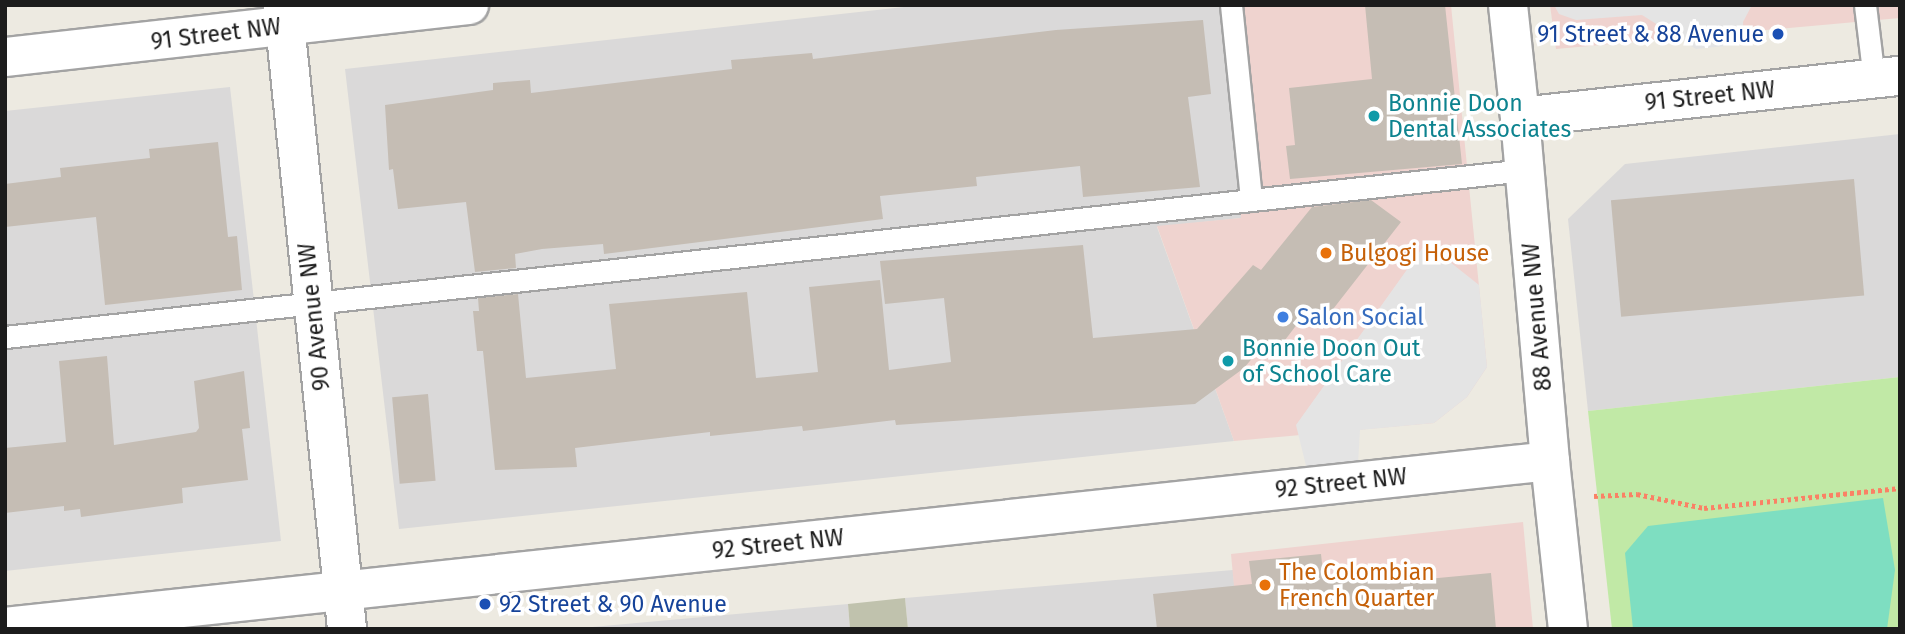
<!DOCTYPE html>
<html>
<head>
<meta charset="utf-8">
<style>
  body { margin:0 }
  #map { position:relative; width:1905px; height:634px; overflow:hidden; background:#edeae1; font-family:"Fira Sans",sans-serif }
  div>[style] { position:absolute }
  .residential>* { inset:0; background:#dad9d9 }
  .commercial>* { inset:0; background:#efd3cf }
  .construction>* { inset:0; background:#c0c2ad }
  .grass>* { inset:0; background:#c1e9a6 }
  .pitch>* { inset:0; background:#7edec1 }
  .parking>* { inset:0; background:#e4e4e4 }
  .building>* { inset:0; background:#c5bdb4; transform-origin:0 0 }
  .path>* { height:4.5px; margin-top:-2.25px; transform-origin:0; background:repeating-linear-gradient(90deg,#fa8165 0 3.5px,transparent 0 7px) }
  .roads { filter:drop-shadow(2px 0 #a3a3a3) drop-shadow(-2px 0 #a3a3a3) drop-shadow(0 2px #a3a3a3) drop-shadow(0 -2px #a3a3a3) }
  .service>* { height:21px; margin:-10.5px; padding:0 10.5px; transform-origin:10.5px; border-radius:10.5px; background:#fff }
  .minor>* { height:38px; margin:-19px; padding:0 19px; transform-origin:19px; border-radius:19px; background:#fff }
  .tertiary>* { height:38px; margin:-19px; padding:0 19px; transform-origin:19px; border-radius:19px; background:#fff }
  .dots>* { width:19px; height:19px; translate:-50% -50%; box-sizing:border-box; border:4px solid #fff; border-radius:50% }
  span { translate:-50% -50%; white-space:nowrap; text-align:center; line-height:1.15; -webkit-text-stroke:7px #fff; paint-order:stroke }
  .street-label { font-size:23px; color:#1c1c1c }
  .transit-label { font-size:23px; color:#164399 }
  .right { translate:-100% -50%; text-align:right }
  .left { translate:0 -50%; text-align:left }
  .culture-label { font-size:23px; color:#0d838f }
  .food-label { font-size:23px; color:#c56008 }
  .shop-label { font-size:23px; color:#366cbe }
  .frame { position:absolute; inset:0; border:7px solid #1c1c1c; pointer-events:none }
</style>
</head>
<body>
<div id="map">
  <div class="residential">
    <div style="clip-path:polygon(922px 5px,1222px 5px,1241px 218px,1157px 227px,1234px 441px,399px 529px,345px 69px)"></div>
    <div style="clip-path:polygon(230px 87px,281px 541px,5px 571px,5px 111px)"></div>
    <div style="clip-path:polygon(1900px 134px,1900px 377px,1588px 411px,1568px 219px,1625px 164px)"></div>
    <div style="clip-path:polygon(1233px 570px,1238px 629px,908px 629px,905px 598px)"></div>
    <div style="clip-path:polygon(848px 604px,850px 629px,570px 629px)"></div>
  </div>
  <div class="commercial">
    <div style="clip-path:polygon(1222px 5px,1451px 5px,1487px 367px,1467px 397px,1434px 423px,1234px 441px,1157px 226px,1241px 218px)"></div>
    <div style="clip-path:polygon(1550px 5px,1900px 5px,1900px 18px,1556px 49px)"></div>
    <div style="clip-path:polygon(1523px 522px,1533px 629px,1238px 629px,1231px 554px)"></div>
  </div>
  <div class="construction">
    <div style="clip-path:polygon(905px 598px,908px 629px,850px 629px,848px 604px)"></div>
  </div>
  <div class="grass">
    <div style="clip-path:polygon(1900px 377px,1900px 629px,1612px 629px,1588px 411px)"></div>
  </div>
  <div class="pitch">
    <div style="clip-path:polygon(1883px 498px,1895px 570px,1887px 629px,1633px 629px,1625px 553px,1648px 526px)"></div>
  </div>
  <div class="parking">
    <div style="clip-path:polygon(1554px 5px,1752px 5px,1743px 22px,1744px 44px,1696px 49px,1642px 15px,1576px 20px,1559px 14px)"></div>
    <div style="clip-path:polygon(1426px 243px,1479px 285px,1487px 367px,1467px 397px,1434px 423px,1360px 430px,1358px 464px,1308px 474px,1296px 425px)"></div>
  </div>
  <div class="building">
    <div style="clip-path:polygon(1365px 5px,1445px 5px,1462px 164px,1290px 179px,1286px 146px,1295px 145px,1289px 88px,1372px 79px)"></div>
    <div style="clip-path:polygon(1203px 20px,1211px 94px,1188px 97px,1200px 187px,1083px 197px,1080px 166px,976px 177px,977px 186px,880px 196px,883px 219px,604px 254px,603px 244px,542px 249px,515px 254px,516px 268px,475px 272px,466px 202px,398px 209px,393px 169px,389px 170px,385px 105px,493px 90px,493px 83px,530px 80px,531px 93px,732px 69px,731px 60px,812px 53px,813px 59px,1056px 30px)"></div>
    <div style="clip-path:polygon(218px 142px,228px 237px,237px 236px,242px 290px,105px 305px,96px 217px,5px 227px,5px 184px,61px 177px,60px 168px,150px 158px,149px 149px)"></div>
    <div style="left:1854px;top:179px;width:117px;height:244px;rotate:85deg"></div>
    <div style="clip-path:polygon(1371px 200px,1401px 222px,1323px 322px,1308px 310px,1285px 340px,1265px 343px,1244px 368px,1195px 404px,896px 425px,895px 420px,803px 431px,802px 426px,710px 436px,710px 432px,575px 448px,577px 467px,495px 470px,483px 351px,477px 351px,473px 311px,479px 311px,478px 298px,518px 294px,526px 378px,616px 369px,609px 304px,747px 292px,756px 378px,818px 372px,809px 287px,880px 280px,889px 370px,951px 362px,944px 298px,885px 304px,880px 261px,1083px 245px,1093px 338px,1197px 329px,1253px 265px,1261px 270px,1312px 207px)"></div>
    <div style="clip-path:polygon(107px 356px,114px 445px,196px 432px,199px 428px,194px 381px,244px 371px,250px 428px,242px 429px,248px 480px,182px 488px,183px 503px,81px 517px,80px 509px,64px 511px,64px 506px,5px 513px,5px 448px,66px 442px,59px 361px)"></div>
    <div style="left:428px;top:394px;width:87px;height:36px;rotate:85deg"></div>
    <div style="clip-path:polygon(1321px 554px,1324px 581px,1416px 572px,1417px 580px,1491px 573px,1496px 629px,1157px 629px,1153px 594px,1252px 584px,1249px 561px)"></div>
  </div>
  <div class="path">
    <div style="left:1594px;top:496px;width:43px;rotate:-2.7deg"></div>
    <div style="left:1637px;top:494px;width:68px;rotate:11.8deg"></div>
    <div style="left:1704px;top:508px;width:197px;rotate:-5.8deg"></div>
  </div>
  <div class="roads">
    <div class="service">
      <div style="left:1231px;top:5px;width:196px;rotate:84.1deg"></div>
      <div style="left:1865px;top:5px;width:75px;rotate:83.1deg"></div>
      <div style="left:5px;top:337px;width:1529px;rotate:-6.27deg"></div>
    </div>
    <div class="minor">
      <div style="left:283px;top:5px;width:627px;rotate:84.14deg"></div>
      <div style="left:1508px;top:5px;width:113px;rotate:83.9deg"></div>
      <div style="left:5px;top:57px;width:467px;rotate:-6.4deg"></div>
      <div style="left:1550px;top:461px;width:169px;rotate:83.9deg"></div>
    </div>
    <div class="tertiary">
      <div style="left:5px;top:627px;width:1554px;rotate:-6.13deg"></div>
      <div style="left:1550px;top:461px;width:345px;rotate:-95deg"></div>
      <div style="left:1520px;top:117px;width:382px;rotate:-6.2deg"></div>
    </div>
  </div>
  <div class="dots">
    <div style="left:1778px;top:34px;background:#1a4fb4"></div>
    <div style="left:1374px;top:116px;background:#0f9aa8"></div>
    <div style="left:1326px;top:253px;background:#e8710a"></div>
    <div style="left:1283px;top:317px;background:#3f7fe0"></div>
    <div style="left:1228px;top:361px;background:#0f9aa8"></div>
    <div style="left:1265px;top:585px;background:#e8710a"></div>
    <div style="left:485px;top:604px;background:#1a4fb4"></div>
  </div>
  <div class="street-label">
    <span style="left:216px;top:34px;rotate:-7deg">91 Street NW</span>
    <span style="left:1710px;top:96px;rotate:-6deg">91 Street NW</span>
    <span style="left:314px;top:317px;rotate:-96deg">90 Avenue NW</span>
    <span style="left:1537px;top:317px;rotate:-95deg">88 Avenue NW</span>
    <span style="left:1341px;top:483px;rotate:-6deg">92 Street NW</span>
    <span style="left:778px;top:544px;rotate:-6deg">92 Street NW</span>
  </div>
  <div class="transit-label">
    <span class="right" style="left:1764px;top:34px">91 Street &amp; 88 Avenue</span>
    <span class="left" style="left:499px;top:604px">92 Street &amp; 90 Avenue</span>
  </div>
  <div class="culture-label">
    <span class="left" style="left:1388px;top:116px">Bonnie Doon<br>Dental Associates</span>
    <span class="left" style="left:1242px;top:361px">Bonnie Doon Out<br>of School Care</span>
  </div>
  <div class="food-label">
    <span class="left" style="left:1340px;top:253px">Bulgogi House</span>
    <span class="left" style="left:1279px;top:585px">The Colombian<br>French Quarter</span>
  </div>
  <div class="shop-label">
    <span class="left" style="left:1297px;top:317px">Salon Social</span>
  </div>
  <div class="frame"></div>
</div>
</body>
</html>
